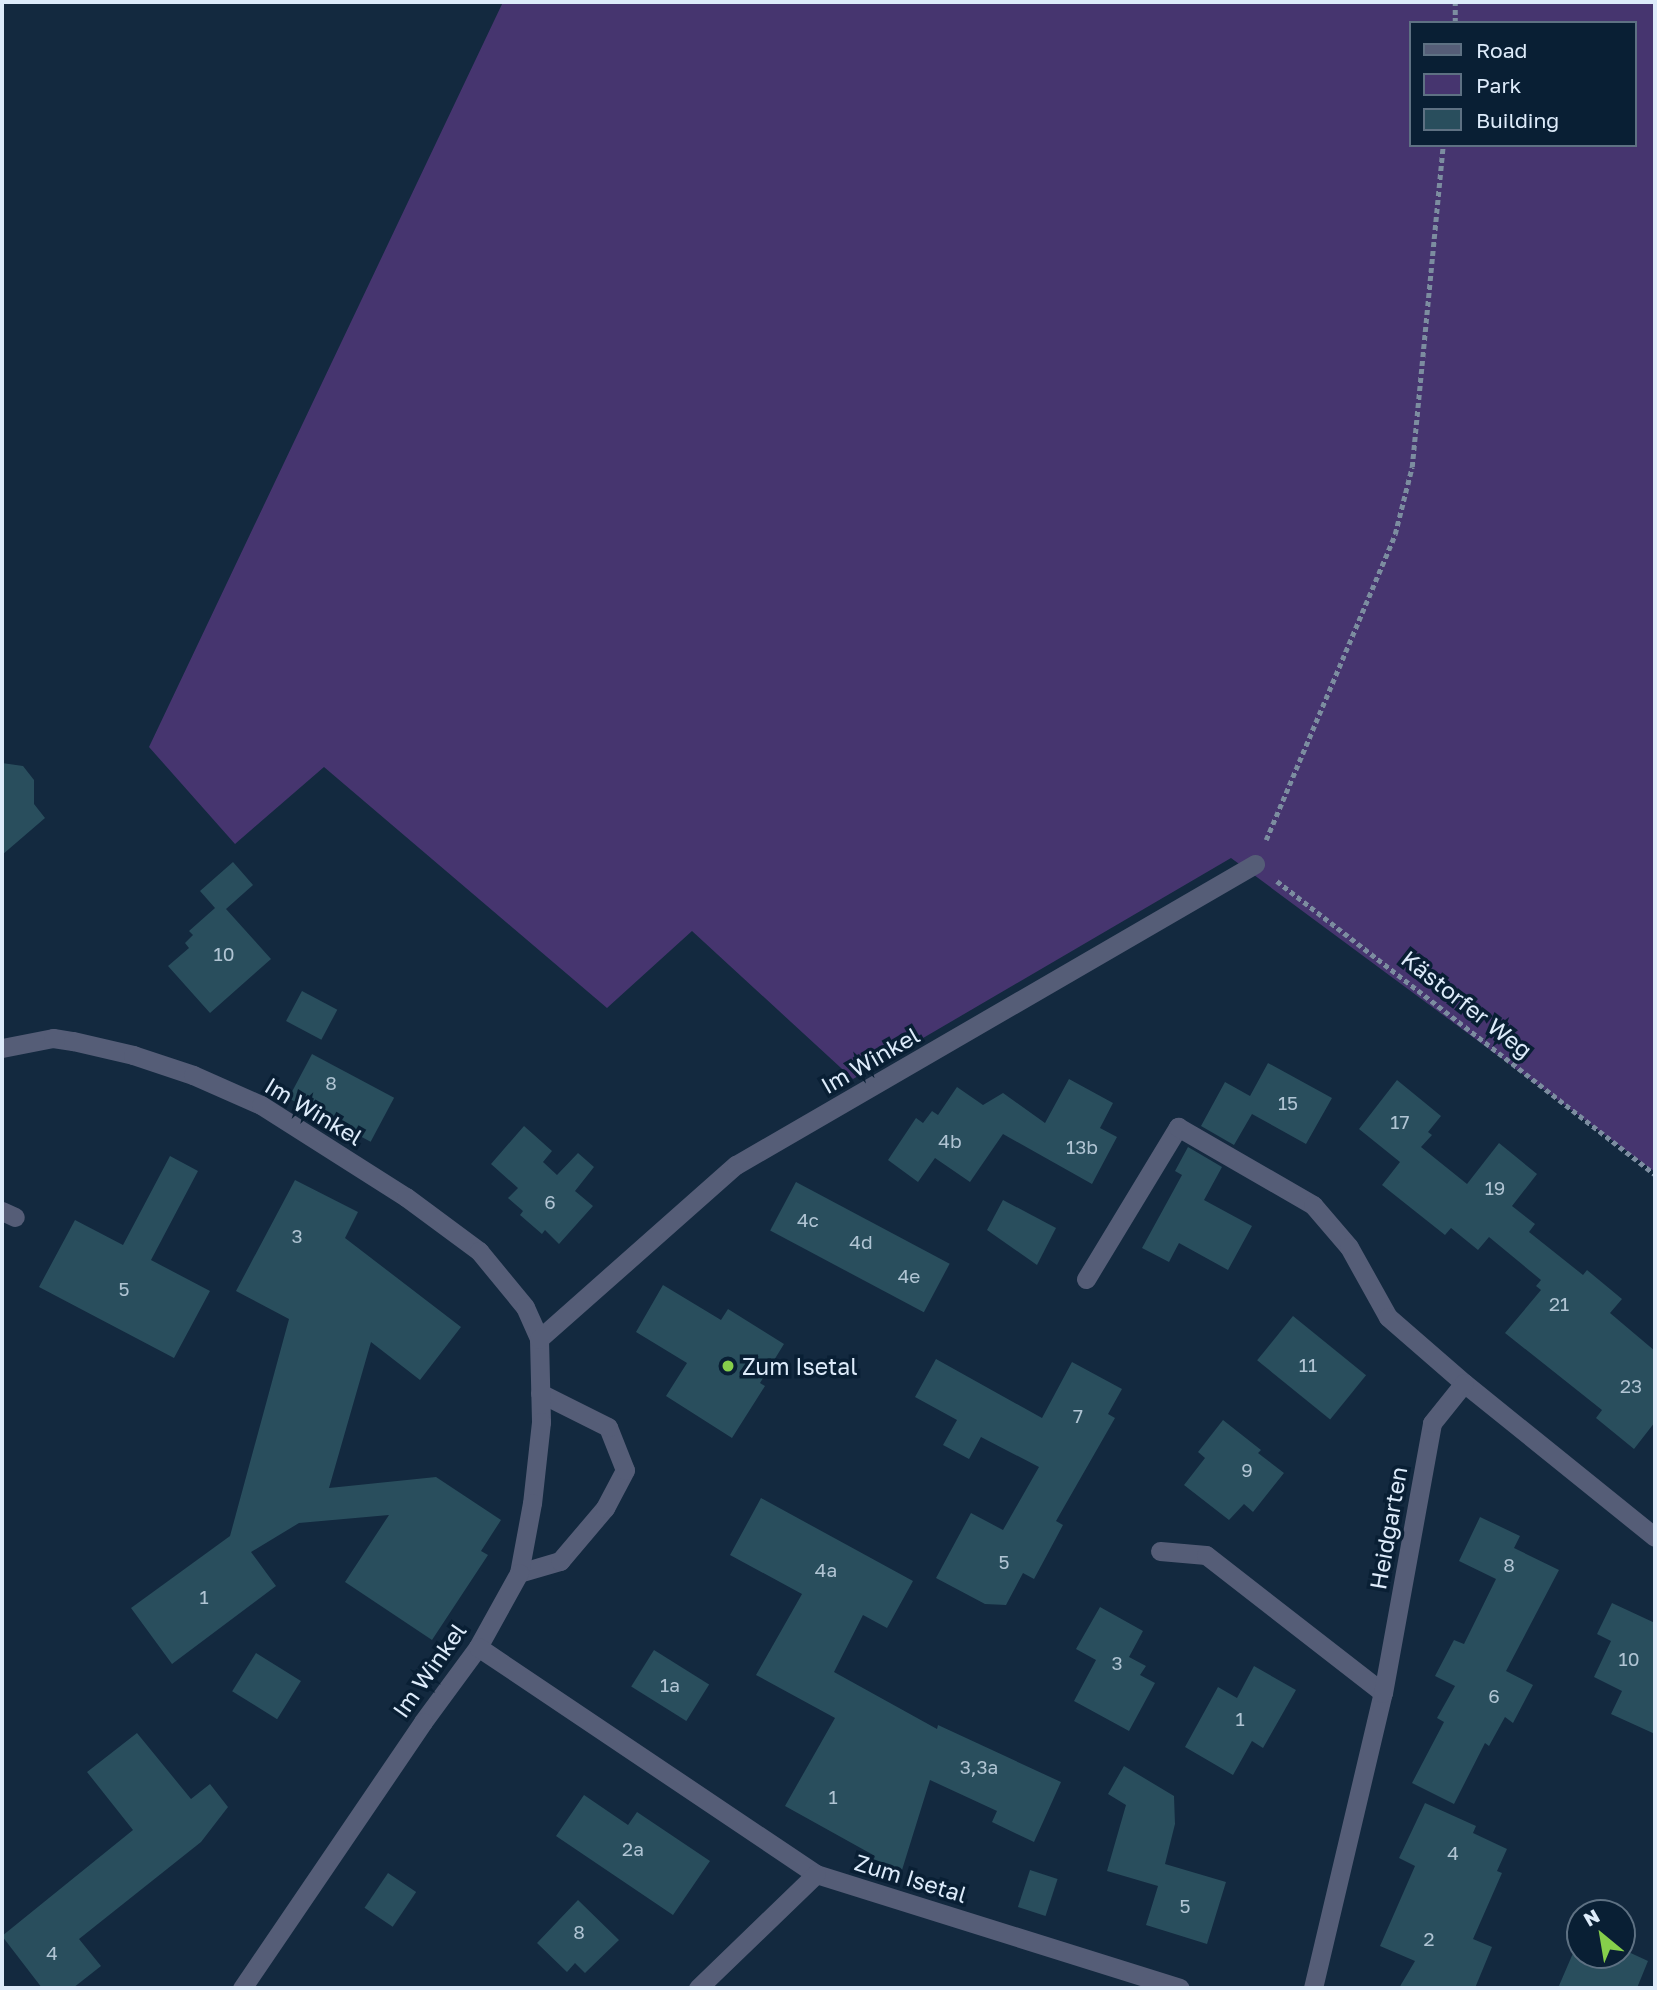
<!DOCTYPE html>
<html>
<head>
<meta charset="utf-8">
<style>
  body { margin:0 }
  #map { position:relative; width:1657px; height:1990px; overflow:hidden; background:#13293f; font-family:"Golos Text",sans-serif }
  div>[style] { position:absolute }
  .green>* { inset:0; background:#46356f }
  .building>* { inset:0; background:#294e5d; transform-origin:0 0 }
  .path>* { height:4.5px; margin-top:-2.25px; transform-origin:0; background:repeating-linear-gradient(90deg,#7c8da0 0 5px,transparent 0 8.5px) }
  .service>* { height:19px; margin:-9.5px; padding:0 9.5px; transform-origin:9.5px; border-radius:9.5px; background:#555d77 }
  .minor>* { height:19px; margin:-9.5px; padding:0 9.5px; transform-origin:9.5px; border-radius:9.5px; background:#555d77 }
  .dots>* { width:19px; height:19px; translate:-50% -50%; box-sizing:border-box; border:4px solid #091f34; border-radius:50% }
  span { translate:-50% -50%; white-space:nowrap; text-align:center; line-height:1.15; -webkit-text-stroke:7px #091f34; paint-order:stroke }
  .number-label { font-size:19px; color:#b0c4d3 }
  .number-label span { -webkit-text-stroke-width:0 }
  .street-label { font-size:23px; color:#ddebfa }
  .poi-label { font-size:23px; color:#ddebfa }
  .left { translate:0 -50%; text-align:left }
  .frame { position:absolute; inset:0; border:4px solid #ddebfa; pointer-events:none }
  .legend { position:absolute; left:1409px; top:21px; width:228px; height:126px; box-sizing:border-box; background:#091f34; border:2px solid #5e7183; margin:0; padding:9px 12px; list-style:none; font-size:21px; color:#ddebfa }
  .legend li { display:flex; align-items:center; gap:14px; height:35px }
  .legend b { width:35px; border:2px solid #5e7183 }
  .north { position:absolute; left:1566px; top:1899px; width:70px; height:70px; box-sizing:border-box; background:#091f34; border:2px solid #5e7183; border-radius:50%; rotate:330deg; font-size:19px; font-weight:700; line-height:28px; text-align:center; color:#ddebfa }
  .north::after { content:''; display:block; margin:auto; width:24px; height:32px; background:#86cf4b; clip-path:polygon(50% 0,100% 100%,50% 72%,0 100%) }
</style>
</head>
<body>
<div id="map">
  <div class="green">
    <div style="clip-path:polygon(evenodd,503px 2px,1655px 2px,1655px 1172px,1231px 858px,853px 1079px,692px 931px,607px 1008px,324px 767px,235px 844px,149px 747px,503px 2px,1410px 23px,1634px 23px,1634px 145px,1410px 145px,1410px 23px)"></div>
  </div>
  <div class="building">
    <div style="clip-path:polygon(2px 763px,23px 766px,34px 780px,34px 804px,45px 818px,2px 855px)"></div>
    <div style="clip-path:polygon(233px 862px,253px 885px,226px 909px,271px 959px,210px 1013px,168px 966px,189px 948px,185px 943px,193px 935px,189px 931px,215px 908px,200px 891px)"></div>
    <div style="left:302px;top:991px;width:40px;height:34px;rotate:28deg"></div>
    <div style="left:312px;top:1054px;width:93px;height:50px;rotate:28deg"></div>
    <div style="clip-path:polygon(1268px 1063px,1332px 1098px,1306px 1144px,1252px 1114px,1234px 1145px,1201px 1126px,1225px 1082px,1250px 1096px)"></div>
    <div style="clip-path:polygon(1069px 1079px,1113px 1103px,1100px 1128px,1117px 1137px,1092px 1184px,1003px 1134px,970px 1182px,935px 1158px,918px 1182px,888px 1160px,916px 1118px,923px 1123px,932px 1111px,938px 1115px,957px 1087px,983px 1105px,1003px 1093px,1045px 1123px)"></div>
    <div style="clip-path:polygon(1397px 1080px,1441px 1116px,1428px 1132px,1432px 1135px,1421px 1147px,1467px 1184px,1499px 1143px,1537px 1174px,1512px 1206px,1535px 1224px,1529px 1232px,1583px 1275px,1587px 1270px,1622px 1299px,1610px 1313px,1655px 1351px,1655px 1422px,1634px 1449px,1596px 1418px,1602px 1410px,1505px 1333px,1541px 1290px,1536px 1286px,1541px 1280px,1489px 1237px,1478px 1250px,1451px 1228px,1445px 1235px,1382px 1185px,1400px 1162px,1359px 1129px)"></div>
    <div style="clip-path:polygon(524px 1126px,552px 1151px,543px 1162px,557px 1175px,578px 1153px,594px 1167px,575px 1191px,593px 1206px,559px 1244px,545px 1230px,542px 1234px,520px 1215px,523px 1211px,508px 1198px,518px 1188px,491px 1164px)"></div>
    <div style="clip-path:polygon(1188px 1147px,1222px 1167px,1204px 1200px,1252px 1226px,1228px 1270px,1179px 1243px,1169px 1262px,1142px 1248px,1182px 1175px,1175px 1171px)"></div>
    <div style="clip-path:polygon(170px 1156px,198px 1171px,151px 1260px,210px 1291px,174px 1358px,39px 1287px,75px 1220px,123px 1245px)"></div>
    <div style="clip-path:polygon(295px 1180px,358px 1212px,345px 1238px,461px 1327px,420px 1380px,371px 1342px,329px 1488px,436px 1477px,501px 1520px,481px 1551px,488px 1555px,432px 1640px,345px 1582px,389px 1515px,299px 1523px,251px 1552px,276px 1586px,172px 1664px,131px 1608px,230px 1536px,289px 1319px,236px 1291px)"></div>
    <div style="left:796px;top:1182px;width:174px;height:55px;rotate:28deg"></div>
    <div style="clip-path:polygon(1003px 1200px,1056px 1228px,1037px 1265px,987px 1230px)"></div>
    <div style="clip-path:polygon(663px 1285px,721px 1320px,728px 1309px,784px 1344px,760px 1383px,765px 1386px,732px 1438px,666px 1396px,687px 1363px,636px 1332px)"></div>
    <div style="left:1293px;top:1316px;width:94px;height:57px;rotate:39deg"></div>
    <div style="clip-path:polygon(936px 1359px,1042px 1418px,1072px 1362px,1122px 1389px,1108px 1414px,1115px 1418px,1056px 1521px,1063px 1525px,1055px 1540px,1034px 1579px,1023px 1573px,1006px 1605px,985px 1604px,936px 1578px,971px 1513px,1003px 1530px,1039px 1467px,981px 1437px,969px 1459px,943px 1445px,957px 1420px,915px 1397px)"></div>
    <div style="clip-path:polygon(1223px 1420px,1261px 1450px,1258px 1453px,1284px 1473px,1253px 1512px,1244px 1504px,1229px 1520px,1184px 1485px,1205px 1458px,1198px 1452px)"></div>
    <div style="clip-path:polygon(761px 1498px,913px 1581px,887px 1628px,863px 1615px,834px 1672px,937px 1729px,938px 1725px,1061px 1782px,1034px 1842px,992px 1822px,997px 1811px,930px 1780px,902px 1870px,873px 1861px,875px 1856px,785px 1806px,835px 1718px,756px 1675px,802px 1594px,730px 1555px)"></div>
    <div style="clip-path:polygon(1480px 1517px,1520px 1536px,1514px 1548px,1559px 1570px,1506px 1671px,1533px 1685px,1513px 1723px,1505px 1717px,1489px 1746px,1485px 1743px,1454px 1804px,1412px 1783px,1444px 1722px,1437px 1718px,1455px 1686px,1435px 1676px,1454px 1640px,1464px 1644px,1496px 1579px,1459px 1561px)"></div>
    <div style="clip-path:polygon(1612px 1603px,1655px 1623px,1655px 1734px,1611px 1714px,1622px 1691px,1594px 1677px,1611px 1641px,1597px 1634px)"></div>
    <div style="clip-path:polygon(1100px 1607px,1143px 1631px,1129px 1657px,1146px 1666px,1140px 1675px,1155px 1683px,1129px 1731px,1074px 1701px,1096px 1660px,1076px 1649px)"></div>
    <div style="left:654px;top:1650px;width:65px;height:43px;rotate:32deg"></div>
    <div style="left:256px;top:1653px;width:53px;height:45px;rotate:32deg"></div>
    <div style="clip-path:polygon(1254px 1666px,1296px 1690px,1263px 1748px,1252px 1741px,1233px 1775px,1185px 1747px,1218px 1687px,1237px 1698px)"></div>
    <div style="clip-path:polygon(137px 1733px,191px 1799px,210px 1784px,228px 1807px,201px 1842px,79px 1939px,101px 1966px,73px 1988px,42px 1988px,2px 1936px,133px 1830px,87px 1772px)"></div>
    <div style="clip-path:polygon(1124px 1766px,1174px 1796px,1175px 1824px,1165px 1864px,1226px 1882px,1207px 1944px,1146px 1925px,1158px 1886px,1107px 1871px,1126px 1805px,1108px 1794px)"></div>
    <div style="clip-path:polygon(584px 1795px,628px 1825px,637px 1812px,710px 1861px,673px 1915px,556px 1836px)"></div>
    <div style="clip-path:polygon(1425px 1803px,1476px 1826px,1473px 1833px,1507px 1849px,1497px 1871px,1502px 1873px,1473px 1939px,1492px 1947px,1475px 1988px,1399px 1988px,1415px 1961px,1380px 1946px,1415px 1866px,1399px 1858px)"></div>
    <div style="left:1030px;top:1870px;width:29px;height:39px;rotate:18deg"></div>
    <div style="left:388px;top:1873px;width:34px;height:42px;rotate:34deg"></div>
    <div style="clip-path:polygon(578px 1900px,619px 1940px,585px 1973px,575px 1963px,567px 1972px,537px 1943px)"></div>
    <div style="clip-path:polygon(1580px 1937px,1580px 1955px,1622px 1955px,1622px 1949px,1648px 1961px,1637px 1988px,1558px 1988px)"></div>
  </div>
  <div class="path">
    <div style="left:1455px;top:23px;width:21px;rotate:-90deg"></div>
    <div style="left:1266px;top:840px;width:332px;rotate:-67.1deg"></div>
    <div style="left:1395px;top:534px;width:69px;rotate:-75.8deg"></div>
    <div style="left:1412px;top:467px;width:323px;rotate:-84.5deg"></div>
    <div style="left:1277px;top:881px;width:478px;rotate:37.8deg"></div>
  </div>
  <div class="service">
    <div style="left:2px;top:1211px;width:14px;rotate:25deg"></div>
    <div style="left:1086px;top:1279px;width:178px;rotate:-58.8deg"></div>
    <div style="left:1178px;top:1127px;width:156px;rotate:30deg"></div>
    <div style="left:1313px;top:1205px;width:55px;rotate:49.4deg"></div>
    <div style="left:519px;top:1573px;width:43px;rotate:-16.3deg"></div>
    <div style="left:560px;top:1561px;width:70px;rotate:-49.7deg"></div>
    <div style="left:605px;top:1508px;width:43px;rotate:-62.2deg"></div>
    <div style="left:625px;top:1470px;width:46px;rotate:-111.6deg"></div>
    <div style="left:608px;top:1427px;width:76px;rotate:-153.4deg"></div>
  </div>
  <div class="minor">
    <div style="left:2px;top:1048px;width:52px;rotate:-11.1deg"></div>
    <div style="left:53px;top:1038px;width:20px;rotate:9deg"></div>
    <div style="left:73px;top:1041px;width:62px;rotate:13.1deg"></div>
    <div style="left:133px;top:1055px;width:63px;rotate:18.4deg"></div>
    <div style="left:193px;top:1075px;width:74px;rotate:23.8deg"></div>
    <div style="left:261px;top:1105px;width:172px;rotate:32.4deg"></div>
    <div style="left:406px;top:1197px;width:91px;rotate:36.5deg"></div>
    <div style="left:479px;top:1251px;width:72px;rotate:50.6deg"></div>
    <div style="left:525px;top:1307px;width:35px;rotate:66deg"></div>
    <div style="left:539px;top:1339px;width:83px;rotate:88.6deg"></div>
    <div style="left:541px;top:1422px;width:81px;rotate:96.3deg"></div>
    <div style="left:532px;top:1503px;width:71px;rotate:100.5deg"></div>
    <div style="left:519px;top:1573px;width:85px;rotate:119deg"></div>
    <div style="left:478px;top:1647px;width:93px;rotate:126.3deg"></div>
    <div style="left:423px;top:1722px;width:322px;rotate:124.2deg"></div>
    <div style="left:1349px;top:1247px;width:80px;rotate:60.9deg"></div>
    <div style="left:1388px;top:1317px;width:101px;rotate:41deg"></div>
    <div style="left:1464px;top:1383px;width:245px;rotate:38.9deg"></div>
    <div style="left:539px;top:1339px;width:263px;rotate:-41.5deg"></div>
    <div style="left:736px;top:1165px;width:600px;rotate:-30.11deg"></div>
    <div style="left:1160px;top:1551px;width:46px;rotate:5deg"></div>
    <div style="left:1206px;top:1555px;width:224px;rotate:37.9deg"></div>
    <div style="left:478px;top:1647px;width:407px;rotate:33.9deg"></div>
    <div style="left:816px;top:1874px;width:381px;rotate:17.4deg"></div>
    <div style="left:698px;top:1988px;width:164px;rotate:-44deg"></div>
    <div style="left:1313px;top:1988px;width:303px;rotate:-76.7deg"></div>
    <div style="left:1383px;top:1693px;width:274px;rotate:-79.7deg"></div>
    <div style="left:1432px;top:1423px;width:51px;rotate:-51.3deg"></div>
  </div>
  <div class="dots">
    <div style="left:728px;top:1366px;background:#86cf4b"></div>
  </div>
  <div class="number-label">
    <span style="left:224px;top:954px">10</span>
    <span style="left:331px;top:1083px">8</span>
    <span style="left:1288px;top:1103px">15</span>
    <span style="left:1400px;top:1122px">17</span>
    <span style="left:950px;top:1141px">4b</span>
    <span style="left:1082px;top:1147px">13b</span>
    <span style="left:1495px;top:1188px">19</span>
    <span style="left:550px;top:1202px">6</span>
    <span style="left:808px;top:1220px">4c</span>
    <span style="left:297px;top:1236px">3</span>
    <span style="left:861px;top:1242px">4d</span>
    <span style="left:909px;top:1276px">4e</span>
    <span style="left:124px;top:1289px">5</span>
    <span style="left:1559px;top:1304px">21</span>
    <span style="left:1308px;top:1365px">11</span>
    <span style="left:1631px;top:1386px">23</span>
    <span style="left:1078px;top:1416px">7</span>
    <span style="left:1247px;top:1470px">9</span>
    <span style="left:1004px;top:1562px">5</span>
    <span style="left:1509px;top:1565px">8</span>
    <span style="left:826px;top:1570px">4a</span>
    <span style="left:204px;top:1597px">1</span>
    <span style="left:1629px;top:1659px">10</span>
    <span style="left:1117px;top:1663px">3</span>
    <span style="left:670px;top:1685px">1a</span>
    <span style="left:1494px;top:1696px">6</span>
    <span style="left:1240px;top:1719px">1</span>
    <span style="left:979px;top:1767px">3,3a</span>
    <span style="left:833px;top:1797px">1</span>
    <span style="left:633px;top:1849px">2a</span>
    <span style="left:1453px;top:1853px">4</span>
    <span style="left:1185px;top:1906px">5</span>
    <span style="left:579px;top:1932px">8</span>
    <span style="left:1429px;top:1939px">2</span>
    <span style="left:52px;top:1953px">4</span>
  </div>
  <div class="street-label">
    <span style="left:1467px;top:1004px;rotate:38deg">Kästorfer Weg</span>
    <span style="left:870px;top:1060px;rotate:-30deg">Im Winkel</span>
    <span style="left:314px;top:1111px;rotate:31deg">Im Winkel</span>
    <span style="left:1388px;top:1528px;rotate:-80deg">Heidgarten</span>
    <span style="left:429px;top:1670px;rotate:-55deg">Im Winkel</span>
    <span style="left:911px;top:1878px;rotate:17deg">Zum Isetal</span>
  </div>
  <div class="poi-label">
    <span class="left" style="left:742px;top:1366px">Zum Isetal</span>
  </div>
  <div class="frame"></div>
  <ul class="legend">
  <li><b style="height:9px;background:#555d77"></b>Road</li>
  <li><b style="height:19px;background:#46356f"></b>Park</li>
  <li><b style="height:19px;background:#294e5d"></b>Building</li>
  </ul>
  <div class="north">N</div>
</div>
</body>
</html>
